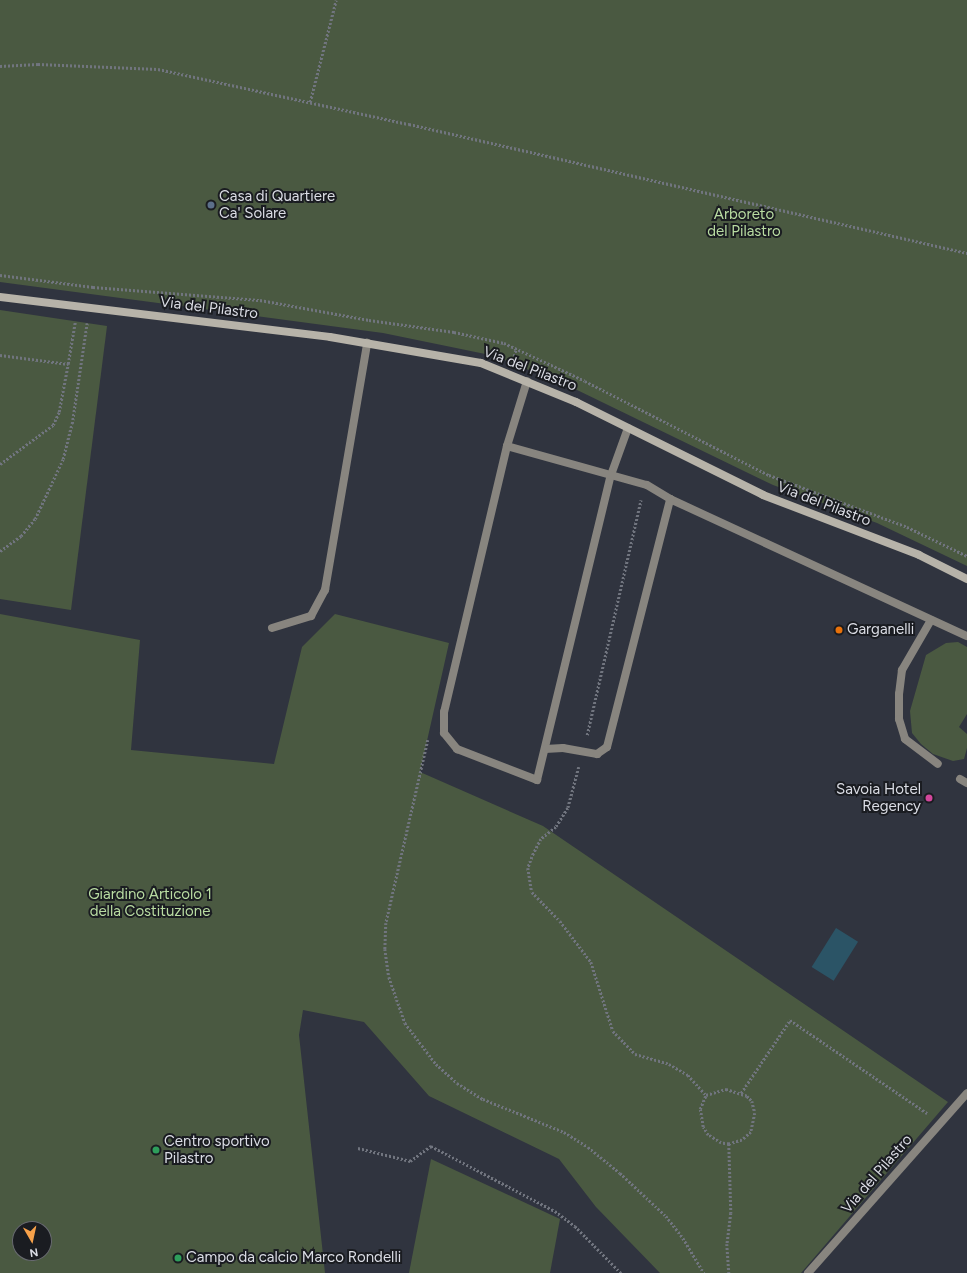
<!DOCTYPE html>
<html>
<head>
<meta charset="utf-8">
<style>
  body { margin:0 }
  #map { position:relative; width:967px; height:1273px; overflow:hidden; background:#30343f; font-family:Figtree,sans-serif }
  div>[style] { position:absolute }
  .green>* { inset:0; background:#4a5941 }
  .water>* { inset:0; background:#2b5466; transform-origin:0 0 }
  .path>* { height:2.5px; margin-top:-1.25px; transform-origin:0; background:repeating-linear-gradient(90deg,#71757f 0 2px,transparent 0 4px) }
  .lane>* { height:8px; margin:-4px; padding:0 4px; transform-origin:4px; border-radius:4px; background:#88857f }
  .street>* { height:8px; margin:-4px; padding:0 4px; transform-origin:4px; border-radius:4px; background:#88857f }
  .secondary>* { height:8px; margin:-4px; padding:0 4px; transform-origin:4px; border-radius:4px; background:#b7b3a9 }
  .dots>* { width:11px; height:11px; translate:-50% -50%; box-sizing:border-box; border:2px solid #1a1c21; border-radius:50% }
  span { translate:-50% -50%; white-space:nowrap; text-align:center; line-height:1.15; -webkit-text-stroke:4px #1a1c21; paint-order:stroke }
  .poi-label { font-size:15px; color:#dbdde5 }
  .left { translate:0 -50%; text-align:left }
  .right { translate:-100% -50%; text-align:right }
  .park-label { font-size:15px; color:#b9dca2 }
  .street-label { font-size:15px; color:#dbdde5 }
  .north { position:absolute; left:12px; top:1221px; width:40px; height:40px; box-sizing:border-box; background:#1a1c21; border:1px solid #67696f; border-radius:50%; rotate:171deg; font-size:11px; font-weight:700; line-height:16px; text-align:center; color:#dbdde5 }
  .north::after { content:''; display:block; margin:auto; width:14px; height:18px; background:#f7a14a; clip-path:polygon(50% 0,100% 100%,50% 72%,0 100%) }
</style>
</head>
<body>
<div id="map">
  <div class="green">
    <div style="clip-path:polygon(0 0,967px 0,967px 566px,877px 523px,773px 485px,575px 389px,495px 356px,383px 333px,0 282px)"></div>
    <div style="clip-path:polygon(0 310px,107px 326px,71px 610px,0 599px)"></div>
    <div style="clip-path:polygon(evenodd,0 614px,140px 640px,131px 750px,274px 764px,302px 647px,335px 614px,449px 643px,420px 772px,543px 826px,948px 1102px,801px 1273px,660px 1273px,596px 1207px,559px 1159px,429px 1096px,364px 1022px,303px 1010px,299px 1035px,325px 1273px,0 1273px,0 614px,20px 1229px,44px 1229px,44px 1253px,20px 1253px,20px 1229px)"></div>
    <div style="clip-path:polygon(958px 642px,967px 647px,967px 714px,959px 727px,967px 734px,967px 748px,964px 759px,953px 761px,933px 754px,921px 744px,912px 733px,910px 711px,926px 655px,946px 643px)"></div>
    <div style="clip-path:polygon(431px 1159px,560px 1219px,550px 1273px,409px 1273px)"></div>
  </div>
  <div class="water">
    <div style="left:836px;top:928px;width:26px;height:46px;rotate:32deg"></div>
  </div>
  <div class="path">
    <div style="left:0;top:66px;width:38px;rotate:-3deg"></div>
    <div style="left:38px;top:64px;width:120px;rotate:2.4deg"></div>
    <div style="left:158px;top:69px;width:257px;rotate:12.4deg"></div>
    <div style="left:409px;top:124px;width:573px;rotate:13.02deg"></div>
    <div style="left:310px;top:102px;width:105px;rotate:-75.7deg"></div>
    <div style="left:0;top:275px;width:94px;rotate:7.4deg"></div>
    <div style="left:93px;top:287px;width:168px;rotate:4.5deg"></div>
    <div style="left:260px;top:300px;width:111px;rotate:10.4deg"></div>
    <div style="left:369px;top:320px;width:86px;rotate:8deg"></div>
    <div style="left:454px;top:332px;width:51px;rotate:12.4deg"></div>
    <div style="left:504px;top:343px;width:89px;rotate:25.1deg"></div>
    <div style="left:585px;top:381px;width:207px;rotate:27.1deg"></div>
    <div style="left:769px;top:475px;width:147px;rotate:20.6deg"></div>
    <div style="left:907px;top:527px;width:67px;rotate:25.8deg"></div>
    <div style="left:0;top:355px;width:69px;rotate:7.5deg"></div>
    <div style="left:68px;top:364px;width:43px;rotate:-80.5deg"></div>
    <div style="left:513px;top:360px;width:11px;rotate:-75deg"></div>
    <div style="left:0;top:464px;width:66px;rotate:-36.3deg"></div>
    <div style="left:53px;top:425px;width:14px;rotate:-65deg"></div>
    <div style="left:59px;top:412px;width:49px;rotate:-79.4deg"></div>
    <div style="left:0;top:551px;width:26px;rotate:-36deg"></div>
    <div style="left:21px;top:536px;width:22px;rotate:-51deg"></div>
    <div style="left:35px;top:519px;width:66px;rotate:-65deg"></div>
    <div style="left:63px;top:459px;width:36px;rotate:-76deg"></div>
    <div style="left:72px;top:424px;width:102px;rotate:-81.6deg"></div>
    <div style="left:587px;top:735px;width:241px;rotate:-77.1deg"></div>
    <div style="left:428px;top:740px;width:188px;rotate:102.9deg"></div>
    <div style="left:386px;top:923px;width:26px;rotate:92deg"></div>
    <div style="left:385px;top:949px;width:28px;rotate:82deg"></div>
    <div style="left:389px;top:977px;width:49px;rotate:70.8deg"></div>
    <div style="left:405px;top:1023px;width:51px;rotate:52.9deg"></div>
    <div style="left:436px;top:1064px;width:28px;rotate:42deg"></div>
    <div style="left:457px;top:1083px;width:31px;rotate:32deg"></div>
    <div style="left:483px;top:1099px;width:87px;rotate:22.2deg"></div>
    <div style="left:564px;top:1132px;width:28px;rotate:32deg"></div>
    <div style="left:588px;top:1147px;width:41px;rotate:39.1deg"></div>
    <div style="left:620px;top:1173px;width:63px;rotate:43.1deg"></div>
    <div style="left:666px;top:1216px;width:28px;rotate:52deg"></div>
    <div style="left:683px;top:1238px;width:41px;rotate:59deg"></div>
    <div style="left:579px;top:767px;width:42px;rotate:105deg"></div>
    <div style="left:568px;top:808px;width:22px;rotate:122deg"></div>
    <div style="left:556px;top:827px;width:19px;rotate:141deg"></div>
    <div style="left:541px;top:839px;width:20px;rotate:117deg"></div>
    <div style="left:532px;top:857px;width:12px;rotate:110deg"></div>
    <div style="left:528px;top:868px;width:24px;rotate:81deg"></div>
    <div style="left:532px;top:892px;width:40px;rotate:46deg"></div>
    <div style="left:560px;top:921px;width:51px;rotate:52.9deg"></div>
    <div style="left:591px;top:962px;width:72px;rotate:72.3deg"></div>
    <div style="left:613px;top:1031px;width:32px;rotate:46deg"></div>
    <div style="left:635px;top:1054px;width:35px;rotate:16deg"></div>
    <div style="left:669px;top:1064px;width:22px;rotate:30deg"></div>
    <div style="left:688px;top:1075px;width:27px;rotate:48deg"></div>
    <div style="left:726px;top:1089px;width:22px;rotate:18deg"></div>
    <div style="left:747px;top:1096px;width:7px;rotate:45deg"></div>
    <div style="left:752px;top:1101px;width:12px;rotate:76deg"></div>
    <div style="left:755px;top:1113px;width:19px;rotate:102deg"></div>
    <div style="left:751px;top:1132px;width:12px;rotate:138deg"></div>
    <div style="left:742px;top:1140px;width:14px;rotate:163deg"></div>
    <div style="left:729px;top:1144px;width:8px;rotate:-173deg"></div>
    <div style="left:721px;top:1143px;width:15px;rotate:-148deg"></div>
    <div style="left:708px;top:1135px;width:9px;rotate:-122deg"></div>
    <div style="left:703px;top:1127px;width:18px;rotate:-99deg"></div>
    <div style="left:700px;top:1109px;width:15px;rotate:-67deg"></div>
    <div style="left:706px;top:1095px;width:21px;rotate:-17deg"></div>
    <div style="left:741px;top:1093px;width:88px;rotate:-56.1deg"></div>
    <div style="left:790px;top:1020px;width:166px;rotate:34.2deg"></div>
    <div style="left:729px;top:1144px;width:69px;rotate:88.3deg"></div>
    <div style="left:731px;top:1213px;width:31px;rotate:97deg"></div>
    <div style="left:727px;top:1244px;width:29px;rotate:86deg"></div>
    <div style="left:358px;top:1148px;width:54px;rotate:14deg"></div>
    <div style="left:410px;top:1161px;width:26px;rotate:-36deg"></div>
    <div style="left:431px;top:1146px;width:140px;rotate:27.7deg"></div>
    <div style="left:555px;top:1211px;width:25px;rotate:37deg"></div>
    <div style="left:575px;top:1226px;width:66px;rotate:45.6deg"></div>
  </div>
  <div class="lane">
    <div style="left:527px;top:381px;width:68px;rotate:107.1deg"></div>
    <div style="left:507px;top:446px;width:273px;rotate:103.3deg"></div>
    <div style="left:444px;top:712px;width:21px;rotate:90deg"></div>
    <div style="left:444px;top:733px;width:21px;rotate:51deg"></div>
    <div style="left:457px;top:749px;width:86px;rotate:21.2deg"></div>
    <div style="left:537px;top:780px;width:314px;rotate:-76.4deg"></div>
    <div style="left:611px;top:475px;width:50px;rotate:-70.1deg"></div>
    <div style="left:507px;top:446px;width:145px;rotate:15.6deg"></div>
    <div style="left:647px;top:485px;width:27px;rotate:31deg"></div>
    <div style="left:670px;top:499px;width:327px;rotate:24.8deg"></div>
    <div style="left:931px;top:620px;width:58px;rotate:120.1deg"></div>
    <div style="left:902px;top:670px;width:24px;rotate:97deg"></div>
    <div style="left:899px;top:694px;width:25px;rotate:90deg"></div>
    <div style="left:899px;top:719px;width:21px;rotate:73deg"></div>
    <div style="left:905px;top:739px;width:41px;rotate:37.1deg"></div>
    <div style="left:272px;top:628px;width:41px;rotate:-17.1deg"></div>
    <div style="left:311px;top:616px;width:30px;rotate:-62deg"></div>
    <div style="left:325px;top:590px;width:251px;rotate:-80.3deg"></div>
    <div style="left:545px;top:749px;width:18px;rotate:-3deg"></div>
    <div style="left:563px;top:748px;width:35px;rotate:10deg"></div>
    <div style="left:597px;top:754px;width:12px;rotate:-35deg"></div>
    <div style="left:607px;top:747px;width:256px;rotate:-75.7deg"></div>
    <div style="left:960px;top:779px;width:8px;rotate:30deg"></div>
  </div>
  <div class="street">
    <div style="left:808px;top:1273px;width:240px;rotate:-48.5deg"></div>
  </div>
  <div class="secondary">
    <div style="left:0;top:297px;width:332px;rotate:6.9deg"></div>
    <div style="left:330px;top:337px;width:153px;rotate:9.8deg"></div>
    <div style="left:481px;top:363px;width:103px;rotate:22.3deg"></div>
    <div style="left:576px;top:402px;width:209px;rotate:26.4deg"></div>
    <div style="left:763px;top:495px;width:167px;rotate:21deg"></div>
    <div style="left:919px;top:555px;width:54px;rotate:26.6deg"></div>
  </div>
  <div class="dots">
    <div style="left:211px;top:205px;background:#5c6f8a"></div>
    <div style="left:839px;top:630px;background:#e8710a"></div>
    <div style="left:929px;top:798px;background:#d1479c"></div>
    <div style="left:156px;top:1150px;background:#2e9e5b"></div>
    <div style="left:178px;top:1258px;background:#2e9e5b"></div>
  </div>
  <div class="poi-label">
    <span class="left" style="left:219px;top:205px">Casa di Quartiere<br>Ca' Solare</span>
    <span class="left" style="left:847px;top:630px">Garganelli</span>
    <span class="right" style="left:921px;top:798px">Savoia Hotel<br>Regency</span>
    <span class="left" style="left:164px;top:1150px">Centro sportivo<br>Pilastro</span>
    <span class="left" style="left:186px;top:1258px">Campo da calcio Marco Rondelli</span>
  </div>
  <div class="park-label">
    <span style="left:744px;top:223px">Arboreto<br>del Pilastro</span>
    <span style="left:150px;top:903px">Giardino Articolo 1<br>della Costituzione</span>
  </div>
  <div class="street-label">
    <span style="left:209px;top:308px;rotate:7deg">Via del Pilastro</span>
    <span style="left:530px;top:369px;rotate:21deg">Via del Pilastro</span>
    <span style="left:824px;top:504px;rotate:21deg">Via del Pilastro</span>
    <span style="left:877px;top:1174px;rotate:-49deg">Via del Pilastro</span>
  </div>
  <div class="north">N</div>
</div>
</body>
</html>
